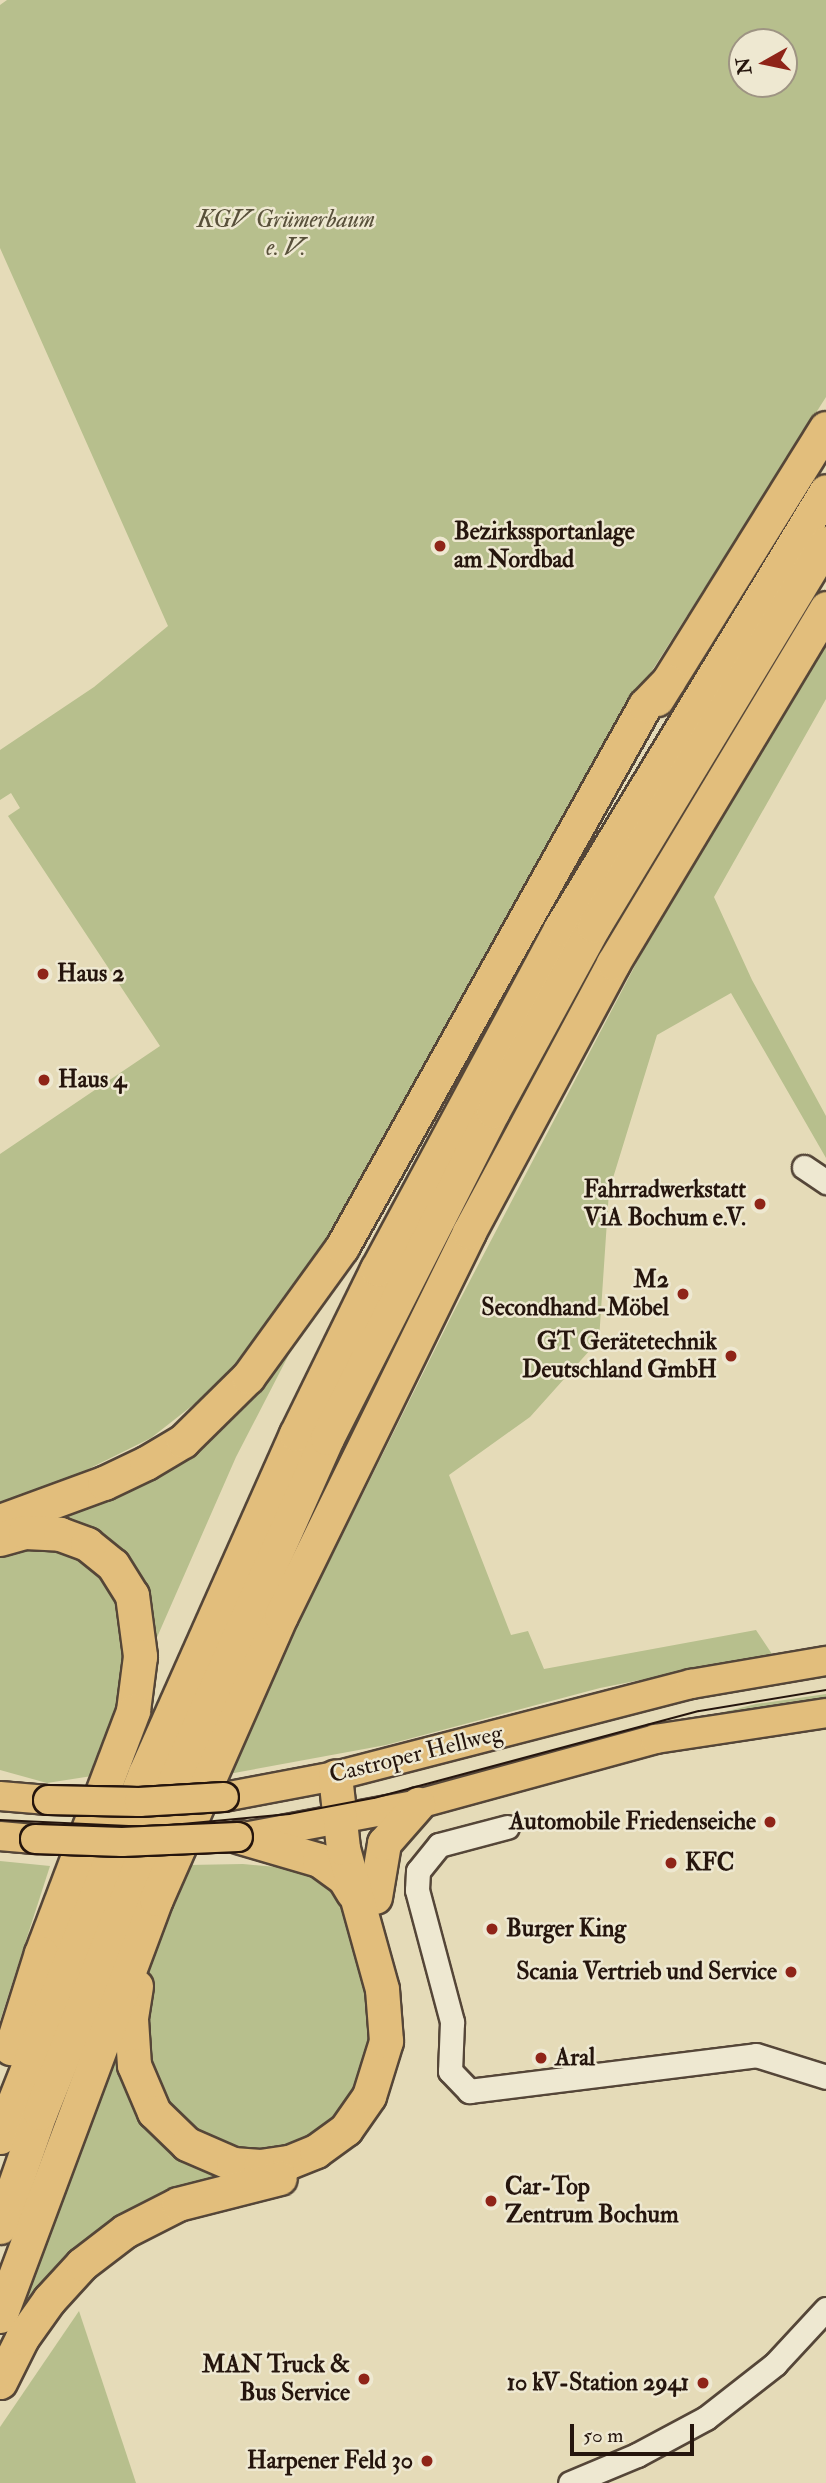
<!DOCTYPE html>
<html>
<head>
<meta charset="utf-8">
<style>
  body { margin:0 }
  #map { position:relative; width:826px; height:2483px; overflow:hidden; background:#e5dbb8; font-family:"IM FELL Double Pica",serif }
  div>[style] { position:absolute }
  .green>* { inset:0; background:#b7bf8d }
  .roads { filter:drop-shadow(2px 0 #554638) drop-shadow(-2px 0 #554638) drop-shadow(0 2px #554638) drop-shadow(0 -2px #554638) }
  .minor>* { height:23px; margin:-11.5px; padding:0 11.5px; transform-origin:11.5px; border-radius:11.5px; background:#eee8d1 }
  .major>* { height:28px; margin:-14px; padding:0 14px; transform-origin:14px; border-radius:14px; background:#e2be7c }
  .highway>* { height:33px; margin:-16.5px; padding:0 16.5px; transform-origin:16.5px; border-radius:16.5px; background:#e2be7c }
  .tram>* { height:2px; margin:-1px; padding:0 1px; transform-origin:1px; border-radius:1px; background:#25150d }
  .bridges { filter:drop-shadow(2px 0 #25150d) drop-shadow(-2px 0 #25150d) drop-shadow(0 2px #25150d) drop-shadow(0 -2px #25150d) }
  .major-bridge>* { height:28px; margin:-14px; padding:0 14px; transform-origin:14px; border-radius:14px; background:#e2be7c }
  .dots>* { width:19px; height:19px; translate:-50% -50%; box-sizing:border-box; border:4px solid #eee8d1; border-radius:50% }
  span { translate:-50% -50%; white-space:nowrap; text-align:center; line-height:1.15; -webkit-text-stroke:5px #eee8d1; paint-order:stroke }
  .park-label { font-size:24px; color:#58503a; font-style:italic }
  .poi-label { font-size:24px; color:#25150d; font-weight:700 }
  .left { translate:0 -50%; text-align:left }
  .right { translate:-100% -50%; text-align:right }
  .street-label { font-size:24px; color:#25150d }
  .north { position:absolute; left:728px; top:28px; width:70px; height:70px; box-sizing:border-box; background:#eee8d1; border:2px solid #9e9483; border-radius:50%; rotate:261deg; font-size:19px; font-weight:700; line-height:28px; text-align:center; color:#25150d }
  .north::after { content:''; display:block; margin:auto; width:24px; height:32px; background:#8f2418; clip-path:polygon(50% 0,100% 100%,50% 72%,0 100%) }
  .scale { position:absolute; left:570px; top:2424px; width:124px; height:32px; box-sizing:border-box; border:4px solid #25150d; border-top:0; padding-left:9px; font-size:21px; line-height:24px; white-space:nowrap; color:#25150d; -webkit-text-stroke:5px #eee8d1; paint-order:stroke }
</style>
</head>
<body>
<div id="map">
  <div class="green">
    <div style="clip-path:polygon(evenodd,7px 0,826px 0,826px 397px,627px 710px,373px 1169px,288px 1297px,216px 1387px,151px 1438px,40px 1493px,0 1507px,0 1154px,160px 1046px,8px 816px,20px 808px,11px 793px,0 800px,0 750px,94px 687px,168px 626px,0 248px,0 5px,7px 0,742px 42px,784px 42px,784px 84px,742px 84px,742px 42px)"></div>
    <div style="clip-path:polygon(826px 629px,826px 699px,714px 897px,752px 980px,826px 1116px,826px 1158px,731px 993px,657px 1035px,609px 1191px,599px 1340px,530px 1417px,449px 1475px,511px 1635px,528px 1631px,544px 1669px,756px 1630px,772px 1654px,600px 1688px,386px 1745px,223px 1775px,453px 1313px,704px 834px)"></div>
    <div style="clip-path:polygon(295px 1333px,299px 1335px,236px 1457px,151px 1651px,134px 1581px,17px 1523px,131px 1485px)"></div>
    <div style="clip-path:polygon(61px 1546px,106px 1574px,128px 1628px,122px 1697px,92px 1776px,47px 1783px,0 1770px,0 1554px,9px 1549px)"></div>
    <div style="clip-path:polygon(826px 1694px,826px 1703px,671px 1725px,756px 1704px)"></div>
    <div style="clip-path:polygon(0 1861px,50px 1866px,0 2021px)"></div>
    <div style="clip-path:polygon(243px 1864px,299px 1869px,347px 1896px,372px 2023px,370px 2061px,355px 2098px,328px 2128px,302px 2143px,265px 2151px,231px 2148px,203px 2138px,161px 2098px,143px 2039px,142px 2007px,148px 1968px,188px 1865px)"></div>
    <div style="clip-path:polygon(122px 2022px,138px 2100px,254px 2171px,171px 2193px,0 2360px)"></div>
    <div style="clip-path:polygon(79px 2311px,136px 2483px,0 2483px,0 2427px)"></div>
  </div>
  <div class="roads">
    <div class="minor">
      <div style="left:804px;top:1167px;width:27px;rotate:34deg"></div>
      <div style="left:507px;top:1827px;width:70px;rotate:165.2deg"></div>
      <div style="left:439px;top:1845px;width:33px;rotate:129deg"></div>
      <div style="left:418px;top:1871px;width:19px;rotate:93deg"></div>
      <div style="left:417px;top:1890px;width:137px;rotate:75.1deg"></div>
      <div style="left:452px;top:2022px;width:49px;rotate:92.3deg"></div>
      <div style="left:450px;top:2071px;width:28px;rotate:46deg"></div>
      <div style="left:469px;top:2091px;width:289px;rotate:-7.1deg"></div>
      <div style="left:756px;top:2055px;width:73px;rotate:17.4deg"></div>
      <div style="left:570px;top:2483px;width:73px;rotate:-22.7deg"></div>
      <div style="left:637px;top:2455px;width:78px;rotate:-28.2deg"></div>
      <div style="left:706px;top:2418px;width:88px;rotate:-38deg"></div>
      <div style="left:775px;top:2364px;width:75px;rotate:-47.2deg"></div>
    </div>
    <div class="major">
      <div style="left:0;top:1796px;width:48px;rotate:4.8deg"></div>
      <div style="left:224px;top:1797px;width:113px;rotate:-10.7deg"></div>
      <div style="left:335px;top:1776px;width:368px;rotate:-14.5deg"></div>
      <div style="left:691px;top:1684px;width:137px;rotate:-9.7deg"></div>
      <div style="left:0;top:1836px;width:35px;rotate:5deg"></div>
      <div style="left:244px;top:1837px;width:177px;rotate:-10.7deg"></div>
      <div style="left:418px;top:1804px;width:246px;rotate:-15.3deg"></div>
      <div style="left:655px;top:1739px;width:173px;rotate:-8.6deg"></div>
    </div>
    <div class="highway">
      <div style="left:657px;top:699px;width:319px;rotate:-58.1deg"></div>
      <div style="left:0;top:1521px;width:111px;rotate:-20.1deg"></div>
      <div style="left:104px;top:1483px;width:47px;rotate:-25.5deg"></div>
      <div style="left:146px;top:1463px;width:43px;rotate:-30.7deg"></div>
      <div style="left:183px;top:1441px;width:91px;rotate:-44.6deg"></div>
      <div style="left:248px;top:1377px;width:160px;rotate:-54.1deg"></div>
      <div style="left:342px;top:1247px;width:621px;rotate:-60.79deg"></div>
      <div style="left:645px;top:705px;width:33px;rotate:-46deg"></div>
      <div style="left:0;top:1539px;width:26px;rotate:-16deg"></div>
      <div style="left:25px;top:1532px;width:35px;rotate:3deg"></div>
      <div style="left:60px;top:1534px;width:29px;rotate:20deg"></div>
      <div style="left:87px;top:1544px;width:33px;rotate:39deg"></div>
      <div style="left:113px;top:1565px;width:36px;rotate:58deg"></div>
      <div style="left:132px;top:1595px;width:62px;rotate:82.5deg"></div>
      <div style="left:140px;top:1656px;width:55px;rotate:97.3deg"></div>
      <div style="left:133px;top:1711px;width:259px;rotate:110.8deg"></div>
      <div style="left:41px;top:1953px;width:100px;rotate:107.5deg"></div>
      <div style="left:240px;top:1837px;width:82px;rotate:16.2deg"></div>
      <div style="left:319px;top:1860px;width:31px;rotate:36deg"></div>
      <div style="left:344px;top:1878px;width:17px;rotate:59deg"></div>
      <div style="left:375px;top:1897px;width:55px;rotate:-80.5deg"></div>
      <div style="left:384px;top:1843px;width:52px;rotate:-48.9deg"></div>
      <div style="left:136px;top:1986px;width:33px;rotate:99deg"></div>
      <div style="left:131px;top:2019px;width:46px;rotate:86.3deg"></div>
      <div style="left:134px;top:2065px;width:51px;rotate:66.9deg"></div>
      <div style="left:154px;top:2112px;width:46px;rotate:44.1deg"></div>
      <div style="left:187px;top:2144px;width:50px;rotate:23.5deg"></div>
      <div style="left:233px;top:2164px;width:27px;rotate:4deg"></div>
      <div style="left:260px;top:2166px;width:29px;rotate:-8deg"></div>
      <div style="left:289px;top:2162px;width:29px;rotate:-22deg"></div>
      <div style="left:316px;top:2151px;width:37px;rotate:-36deg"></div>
      <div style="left:346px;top:2129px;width:40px;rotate:-55.1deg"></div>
      <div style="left:369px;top:2096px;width:58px;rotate:-72.8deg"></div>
      <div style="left:386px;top:2041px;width:52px;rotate:-94.4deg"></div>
      <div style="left:382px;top:1989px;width:146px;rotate:-105.5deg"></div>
      <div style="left:343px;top:1848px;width:72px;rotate:-96.3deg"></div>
      <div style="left:0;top:2137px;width:392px;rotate:-68.3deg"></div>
      <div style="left:145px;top:1773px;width:371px;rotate:-66deg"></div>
      <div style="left:296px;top:1434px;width:184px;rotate:-63.9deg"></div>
      <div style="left:377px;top:1269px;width:386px;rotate:-61.7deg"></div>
      <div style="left:560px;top:929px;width:512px;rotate:-58.73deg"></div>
      <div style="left:0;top:2227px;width:121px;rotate:-70.7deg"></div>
      <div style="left:40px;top:2113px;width:333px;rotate:-68.1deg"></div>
      <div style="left:164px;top:1804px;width:401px;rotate:-66deg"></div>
      <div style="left:327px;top:1438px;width:367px;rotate:-63.1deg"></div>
      <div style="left:493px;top:1111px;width:211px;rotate:-61.4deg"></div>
      <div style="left:594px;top:926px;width:448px;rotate:-58.8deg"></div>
      <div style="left:0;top:2316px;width:445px;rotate:-69.5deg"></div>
      <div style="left:156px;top:1899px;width:309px;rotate:-66.2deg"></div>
      <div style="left:281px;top:1616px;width:428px;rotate:-63.9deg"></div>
      <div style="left:469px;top:1232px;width:305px;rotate:-61.8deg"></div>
      <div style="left:613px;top:963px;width:414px;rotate:-59deg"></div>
      <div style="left:0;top:2382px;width:49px;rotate:-63.4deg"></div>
      <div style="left:22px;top:2338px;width:47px;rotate:-54.6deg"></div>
      <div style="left:49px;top:2300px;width:49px;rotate:-47.5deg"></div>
      <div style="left:82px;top:2264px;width:54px;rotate:-37.5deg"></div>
      <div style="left:125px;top:2231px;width:59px;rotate:-27deg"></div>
      <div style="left:178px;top:2204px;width:105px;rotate:-14.3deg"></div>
    </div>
  </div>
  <div class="tram">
    <div style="left:0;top:1820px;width:150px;rotate:2.7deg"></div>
    <div style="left:150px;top:1827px;width:140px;rotate:-5.3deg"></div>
    <div style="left:289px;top:1814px;width:86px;rotate:-10.7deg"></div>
    <div style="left:374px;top:1798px;width:336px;rotate:-15deg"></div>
    <div style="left:699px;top:1711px;width:129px;rotate:-9.4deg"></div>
  </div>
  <div class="bridges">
    <div class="major-bridge">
      <div style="left:48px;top:1800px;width:91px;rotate:1.3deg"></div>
      <div style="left:139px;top:1802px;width:85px;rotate:-3.4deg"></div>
      <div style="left:35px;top:1839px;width:87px;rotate:2deg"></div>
      <div style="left:122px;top:1842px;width:116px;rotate:-2.5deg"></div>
    </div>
  </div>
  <div class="dots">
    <div style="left:440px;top:546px;background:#8f2418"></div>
    <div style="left:43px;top:974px;background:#8f2418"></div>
    <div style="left:44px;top:1080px;background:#8f2418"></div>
    <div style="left:760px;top:1204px;background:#8f2418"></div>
    <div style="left:683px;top:1294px;background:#8f2418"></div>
    <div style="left:731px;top:1356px;background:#8f2418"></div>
    <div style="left:770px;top:1822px;background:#8f2418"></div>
    <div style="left:671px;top:1863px;background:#8f2418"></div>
    <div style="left:492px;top:1929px;background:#8f2418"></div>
    <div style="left:791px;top:1972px;background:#8f2418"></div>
    <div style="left:541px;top:2058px;background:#8f2418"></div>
    <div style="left:491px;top:2201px;background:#8f2418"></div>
    <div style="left:364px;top:2379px;background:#8f2418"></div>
    <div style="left:703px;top:2383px;background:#8f2418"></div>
    <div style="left:427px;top:2461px;background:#8f2418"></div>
  </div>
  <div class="park-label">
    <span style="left:286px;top:234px">KGV Grümerbaum<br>e. V.</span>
  </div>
  <div class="poi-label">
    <span class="left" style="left:454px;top:546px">Bezirkssportanlage<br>am Nordbad</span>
    <span class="left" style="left:57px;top:974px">Haus 2</span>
    <span class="left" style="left:58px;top:1080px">Haus 4</span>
    <span class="right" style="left:746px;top:1204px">Fahrradwerkstatt<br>ViA Bochum e.V.</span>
    <span class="right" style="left:669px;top:1294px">M2<br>Secondhand-Möbel</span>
    <span class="right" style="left:717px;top:1356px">GT Gerätetechnik<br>Deutschland GmbH</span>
    <span class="right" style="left:756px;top:1822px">Automobile Friedenseiche</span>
    <span class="left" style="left:685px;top:1863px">KFC</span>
    <span class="left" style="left:506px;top:1929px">Burger King</span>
    <span class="right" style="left:777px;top:1972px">Scania Vertrieb und Service</span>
    <span class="left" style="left:555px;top:2058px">Aral</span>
    <span class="left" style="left:505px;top:2201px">Car-Top<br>Zentrum Bochum</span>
    <span class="right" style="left:350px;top:2379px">MAN Truck &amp;<br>Bus Service</span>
    <span class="right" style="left:689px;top:2383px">10 kV-Station 2941</span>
    <span class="right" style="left:413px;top:2461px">Harpener Feld 30</span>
  </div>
  <div class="street-label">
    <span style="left:416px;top:1754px;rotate:-14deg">Castroper Hellweg</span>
  </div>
  <div class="north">N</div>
  <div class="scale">50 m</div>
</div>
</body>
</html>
